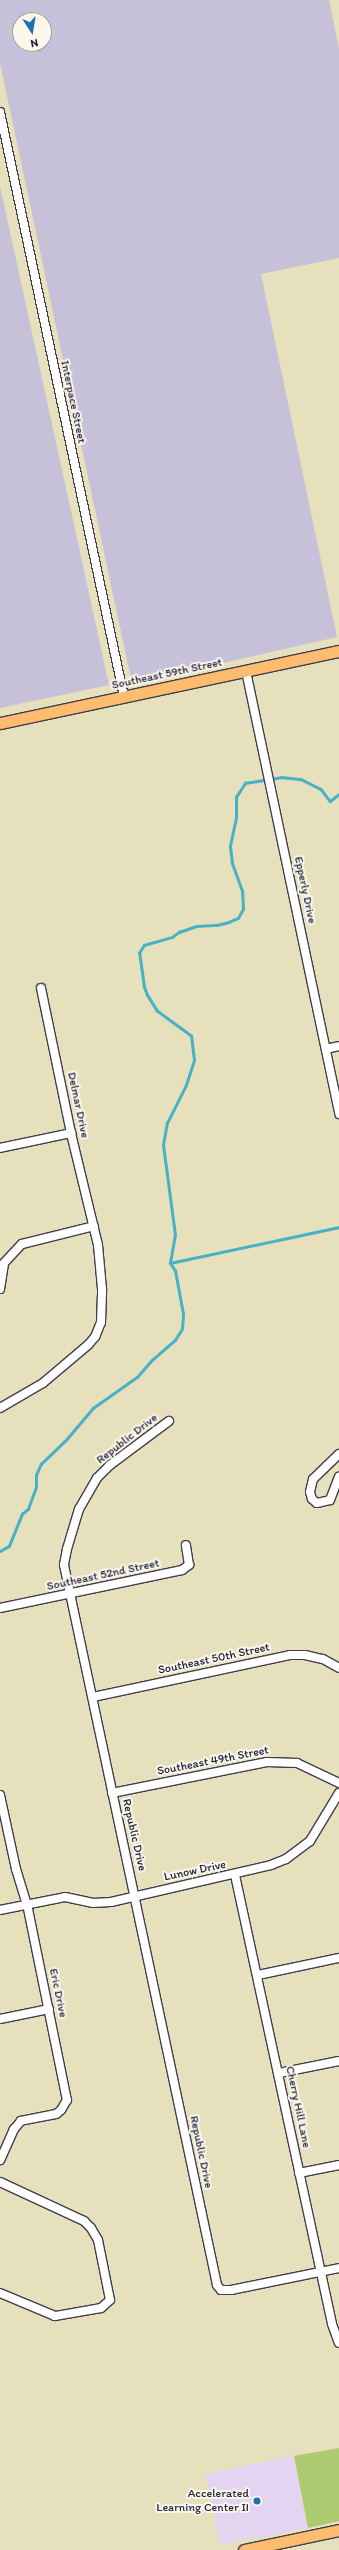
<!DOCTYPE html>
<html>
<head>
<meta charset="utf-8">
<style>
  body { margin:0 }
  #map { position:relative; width:339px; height:2550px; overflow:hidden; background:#e6e0bc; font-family:Itim,sans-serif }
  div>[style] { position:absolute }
  .built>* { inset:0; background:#e4d3f1; transform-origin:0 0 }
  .industrial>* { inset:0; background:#c6c0d9 }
  .green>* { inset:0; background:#aeca71 }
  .stream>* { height:2.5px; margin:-1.25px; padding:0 1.25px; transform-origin:1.25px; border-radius:1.25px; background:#47b2c5 }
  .roads { filter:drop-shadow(1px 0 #3f3e4e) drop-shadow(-1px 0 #3f3e4e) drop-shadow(0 1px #3f3e4e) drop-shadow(0 -1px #3f3e4e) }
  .minor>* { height:8px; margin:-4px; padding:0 4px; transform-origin:4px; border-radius:4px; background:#fff }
  .major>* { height:11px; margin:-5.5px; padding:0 5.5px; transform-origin:5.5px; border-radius:5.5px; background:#febc70 }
  .dots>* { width:11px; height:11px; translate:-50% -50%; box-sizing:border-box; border:2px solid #fbf7ec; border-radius:50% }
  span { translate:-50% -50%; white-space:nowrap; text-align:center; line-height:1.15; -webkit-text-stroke:4px #fbf7ec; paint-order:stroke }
  .street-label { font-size:12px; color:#22223b }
  .poi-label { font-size:12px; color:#22223b }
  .right { translate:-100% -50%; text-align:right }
  .north { position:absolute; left:12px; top:12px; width:40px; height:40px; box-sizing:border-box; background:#fbf7ec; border:1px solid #a4a2a5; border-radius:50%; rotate:168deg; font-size:11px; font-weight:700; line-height:16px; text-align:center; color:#22223b }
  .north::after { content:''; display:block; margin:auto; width:14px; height:18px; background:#1f6fb2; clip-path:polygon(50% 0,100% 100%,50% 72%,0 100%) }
</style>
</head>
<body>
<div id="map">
  <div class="built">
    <div style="left:294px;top:2456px;width:73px;height:90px;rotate:79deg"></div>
  </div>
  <div class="industrial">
    <div style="clip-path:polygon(evenodd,0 0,329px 0,339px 49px,339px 258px,261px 274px,337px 637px,132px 684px,0 63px,0 0,20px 20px,44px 20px,44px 44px,20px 44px,20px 20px)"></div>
    <div style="clip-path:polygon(0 186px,109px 685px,0 708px)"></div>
  </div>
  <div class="green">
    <div style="clip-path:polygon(339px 2448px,339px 2521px,308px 2528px,294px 2456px)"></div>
  </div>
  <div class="stream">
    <div style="left:170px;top:1263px;width:173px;rotate:-12deg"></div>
    <div style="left:0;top:1551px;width:10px;rotate:-29deg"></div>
    <div style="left:9px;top:1546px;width:35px;rotate:-68deg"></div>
    <div style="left:22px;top:1514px;width:8px;rotate:-40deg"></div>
    <div style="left:28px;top:1509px;width:23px;rotate:-70deg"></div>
    <div style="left:36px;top:1487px;width:12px;rotate:-90deg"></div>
    <div style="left:36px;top:1475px;width:12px;rotate:-66deg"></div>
    <div style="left:41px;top:1464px;width:33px;rotate:-44deg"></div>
    <div style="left:65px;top:1441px;width:43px;rotate:-49.7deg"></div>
    <div style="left:93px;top:1408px;width:54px;rotate:-35.2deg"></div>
    <div style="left:137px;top:1377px;width:23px;rotate:-49deg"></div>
    <div style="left:152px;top:1360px;width:30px;rotate:-41deg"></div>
    <div style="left:175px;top:1340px;width:13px;rotate:-58deg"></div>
    <div style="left:182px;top:1329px;width:15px;rotate:-86deg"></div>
    <div style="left:183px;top:1314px;width:44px;rotate:-100.5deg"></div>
    <div style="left:175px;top:1271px;width:9px;rotate:-122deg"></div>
    <div style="left:170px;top:1263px;width:28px;rotate:-80deg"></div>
    <div style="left:175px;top:1235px;width:91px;rotate:-97.6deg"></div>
    <div style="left:163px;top:1145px;width:22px;rotate:-80deg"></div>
    <div style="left:167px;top:1123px;width:42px;rotate:-63.4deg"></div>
    <div style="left:186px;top:1085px;width:26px;rotate:-72deg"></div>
    <div style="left:194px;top:1060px;width:24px;rotate:-97deg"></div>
    <div style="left:191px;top:1036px;width:42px;rotate:-143.7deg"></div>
    <div style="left:157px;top:1011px;width:19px;rotate:-122deg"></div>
    <div style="left:147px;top:995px;width:9px;rotate:-111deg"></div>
    <div style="left:144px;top:987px;width:34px;rotate:-98deg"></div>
    <div style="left:139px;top:953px;width:9px;rotate:-58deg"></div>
    <div style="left:144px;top:945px;width:29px;rotate:-16deg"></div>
    <div style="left:172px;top:937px;width:9px;rotate:-36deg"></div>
    <div style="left:179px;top:932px;width:18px;rotate:-19deg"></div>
    <div style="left:196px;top:926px;width:21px;rotate:-3deg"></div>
    <div style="left:217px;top:925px;width:12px;rotate:-14deg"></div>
    <div style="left:229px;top:922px;width:10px;rotate:-24deg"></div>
    <div style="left:238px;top:918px;width:10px;rotate:-61deg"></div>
    <div style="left:243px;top:909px;width:18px;rotate:-93deg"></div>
    <div style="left:242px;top:891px;width:30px;rotate:-110deg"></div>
    <div style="left:232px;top:863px;width:17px;rotate:-97deg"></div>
    <div style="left:230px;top:846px;width:29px;rotate:-78deg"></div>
    <div style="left:236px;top:818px;width:21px;rotate:-90deg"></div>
    <div style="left:236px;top:797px;width:17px;rotate:-57deg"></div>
    <div style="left:245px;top:783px;width:36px;rotate:-9deg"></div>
    <div style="left:281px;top:777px;width:20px;rotate:6deg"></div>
    <div style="left:301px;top:779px;width:22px;rotate:27deg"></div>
    <div style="left:321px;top:789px;width:15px;rotate:53deg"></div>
    <div style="left:330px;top:801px;width:11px;rotate:-38deg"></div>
  </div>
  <div class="roads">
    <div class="minor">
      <div style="left:0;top:112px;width:598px;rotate:78.03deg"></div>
      <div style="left:246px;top:671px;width:453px;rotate:78.1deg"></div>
      <div style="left:326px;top:1049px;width:13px;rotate:-13deg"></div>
      <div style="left:0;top:1148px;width:73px;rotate:-11.9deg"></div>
      <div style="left:0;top:1289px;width:26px;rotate:-81deg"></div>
      <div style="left:4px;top:1263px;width:26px;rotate:-47deg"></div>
      <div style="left:22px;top:1244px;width:74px;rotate:-14deg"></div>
      <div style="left:0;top:1408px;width:50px;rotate:-30.2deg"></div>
      <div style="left:43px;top:1383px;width:59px;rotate:-40.2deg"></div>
      <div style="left:88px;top:1345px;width:11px;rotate:-49deg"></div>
      <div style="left:95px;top:1337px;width:16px;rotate:-68deg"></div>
      <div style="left:101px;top:1322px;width:33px;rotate:-88deg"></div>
      <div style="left:102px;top:1289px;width:44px;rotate:-95.2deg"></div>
      <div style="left:98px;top:1245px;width:115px;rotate:-103.6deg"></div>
      <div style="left:71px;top:1133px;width:148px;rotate:-101.7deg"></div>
      <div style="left:169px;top:1421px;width:74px;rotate:143.3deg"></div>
      <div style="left:110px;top:1465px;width:18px;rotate:135deg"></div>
      <div style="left:97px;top:1478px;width:36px;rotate:120deg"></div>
      <div style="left:79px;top:1509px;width:42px;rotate:106.7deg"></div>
      <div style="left:67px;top:1549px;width:16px;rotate:101deg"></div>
      <div style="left:64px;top:1565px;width:736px;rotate:78deg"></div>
      <div style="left:217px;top:2285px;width:6px;rotate:51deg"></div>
      <div style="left:221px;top:2290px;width:10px"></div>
      <div style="left:231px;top:2290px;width:110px;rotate:-11.5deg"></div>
      <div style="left:339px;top:1454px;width:36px;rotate:136deg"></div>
      <div style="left:313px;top:1479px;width:13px;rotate:103deg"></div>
      <div style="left:310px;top:1492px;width:7px;rotate:74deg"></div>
      <div style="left:312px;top:1499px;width:6px;rotate:39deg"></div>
      <div style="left:317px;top:1503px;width:13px;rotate:-13deg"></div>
      <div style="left:330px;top:1500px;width:25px;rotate:-69deg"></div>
      <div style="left:0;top:1608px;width:186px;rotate:-11.8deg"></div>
      <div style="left:182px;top:1570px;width:9px;rotate:-36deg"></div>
      <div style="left:189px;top:1565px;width:20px;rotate:-99deg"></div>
      <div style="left:93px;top:1697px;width:201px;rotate:-12deg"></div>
      <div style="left:290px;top:1655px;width:15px"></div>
      <div style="left:305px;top:1655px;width:18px;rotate:13deg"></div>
      <div style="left:323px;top:1659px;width:18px;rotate:29deg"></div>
      <div style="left:112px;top:1793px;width:158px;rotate:-11.3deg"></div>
      <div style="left:267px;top:1762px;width:30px;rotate:2deg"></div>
      <div style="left:297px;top:1763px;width:47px;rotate:25.5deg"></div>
      <div style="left:0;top:1795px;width:76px;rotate:77.8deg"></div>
      <div style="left:16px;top:1869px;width:37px;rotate:73deg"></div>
      <div style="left:27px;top:1904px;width:200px;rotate:78.5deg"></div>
      <div style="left:67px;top:2100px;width:12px;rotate:121deg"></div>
      <div style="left:61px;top:2110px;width:6px;rotate:141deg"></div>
      <div style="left:56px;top:2114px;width:36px;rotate:169deg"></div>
      <div style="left:21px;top:2121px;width:11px;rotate:131deg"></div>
      <div style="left:14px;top:2129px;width:34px;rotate:114deg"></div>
      <div style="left:235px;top:1875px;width:459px;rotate:77.8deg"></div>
      <div style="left:332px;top:2324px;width:20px;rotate:70deg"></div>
      <div style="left:0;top:1910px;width:66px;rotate:-11.3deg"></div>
      <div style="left:65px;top:1897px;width:29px;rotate:12deg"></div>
      <div style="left:93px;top:1903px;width:18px;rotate:-3deg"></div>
      <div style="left:111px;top:1902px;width:164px;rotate:-13deg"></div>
      <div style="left:271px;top:1865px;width:16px;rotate:-22deg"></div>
      <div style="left:286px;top:1859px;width:30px;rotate:-37deg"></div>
      <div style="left:310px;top:1841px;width:56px;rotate:-58.9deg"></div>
      <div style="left:258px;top:1975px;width:83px;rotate:-11.9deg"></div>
      <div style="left:0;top:2019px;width:50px;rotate:-11.5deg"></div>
      <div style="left:279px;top:2073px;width:61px;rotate:-11.3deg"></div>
      <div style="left:299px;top:2173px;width:41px;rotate:-11.3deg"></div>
      <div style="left:0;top:2182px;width:93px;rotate:24.9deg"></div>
      <div style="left:84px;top:2221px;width:10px;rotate:45deg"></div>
      <div style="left:91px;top:2228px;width:14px;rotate:60deg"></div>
      <div style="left:98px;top:2240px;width:61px;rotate:78.7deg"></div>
      <div style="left:110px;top:2300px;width:12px;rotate:138deg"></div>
      <div style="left:101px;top:2308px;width:47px;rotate:170.1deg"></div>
      <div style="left:55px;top:2316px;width:60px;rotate:-157.3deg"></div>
    </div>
    <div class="major">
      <div style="left:0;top:723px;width:347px;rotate:-12deg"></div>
      <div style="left:244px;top:2550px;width:97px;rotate:-11.9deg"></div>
    </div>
  </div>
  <div class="dots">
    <div style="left:257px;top:2501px;background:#1f6fb2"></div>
  </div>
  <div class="street-label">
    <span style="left:73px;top:402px;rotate:78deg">Interpace Street</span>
    <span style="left:167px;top:674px;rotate:-12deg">Southeast 59th Street</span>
    <span style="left:305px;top:890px;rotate:78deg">Epperly Drive</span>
    <span style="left:78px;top:1105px;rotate:78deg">Delmar Drive</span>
    <span style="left:127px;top:1439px;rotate:-38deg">Republic Drive</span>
    <span style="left:103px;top:1575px;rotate:-12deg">Southeast 52nd Street</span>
    <span style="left:214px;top:1659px;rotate:-12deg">Southeast 50th Street</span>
    <span style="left:213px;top:1761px;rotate:-11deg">Southeast 49th Street</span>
    <span style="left:134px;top:1835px;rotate:77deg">Republic Drive</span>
    <span style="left:195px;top:1871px;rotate:-12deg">Lunow Drive</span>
    <span style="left:58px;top:1993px;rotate:78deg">Eric Drive</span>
    <span style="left:298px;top:2107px;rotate:78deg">Cherry Hill Lane</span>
    <span style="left:201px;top:2152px;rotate:78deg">Republic Drive</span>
  </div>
  <div class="poi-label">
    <span class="right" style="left:249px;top:2501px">Accelerated<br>Learning Center II</span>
  </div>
  <div class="north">N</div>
</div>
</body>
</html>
